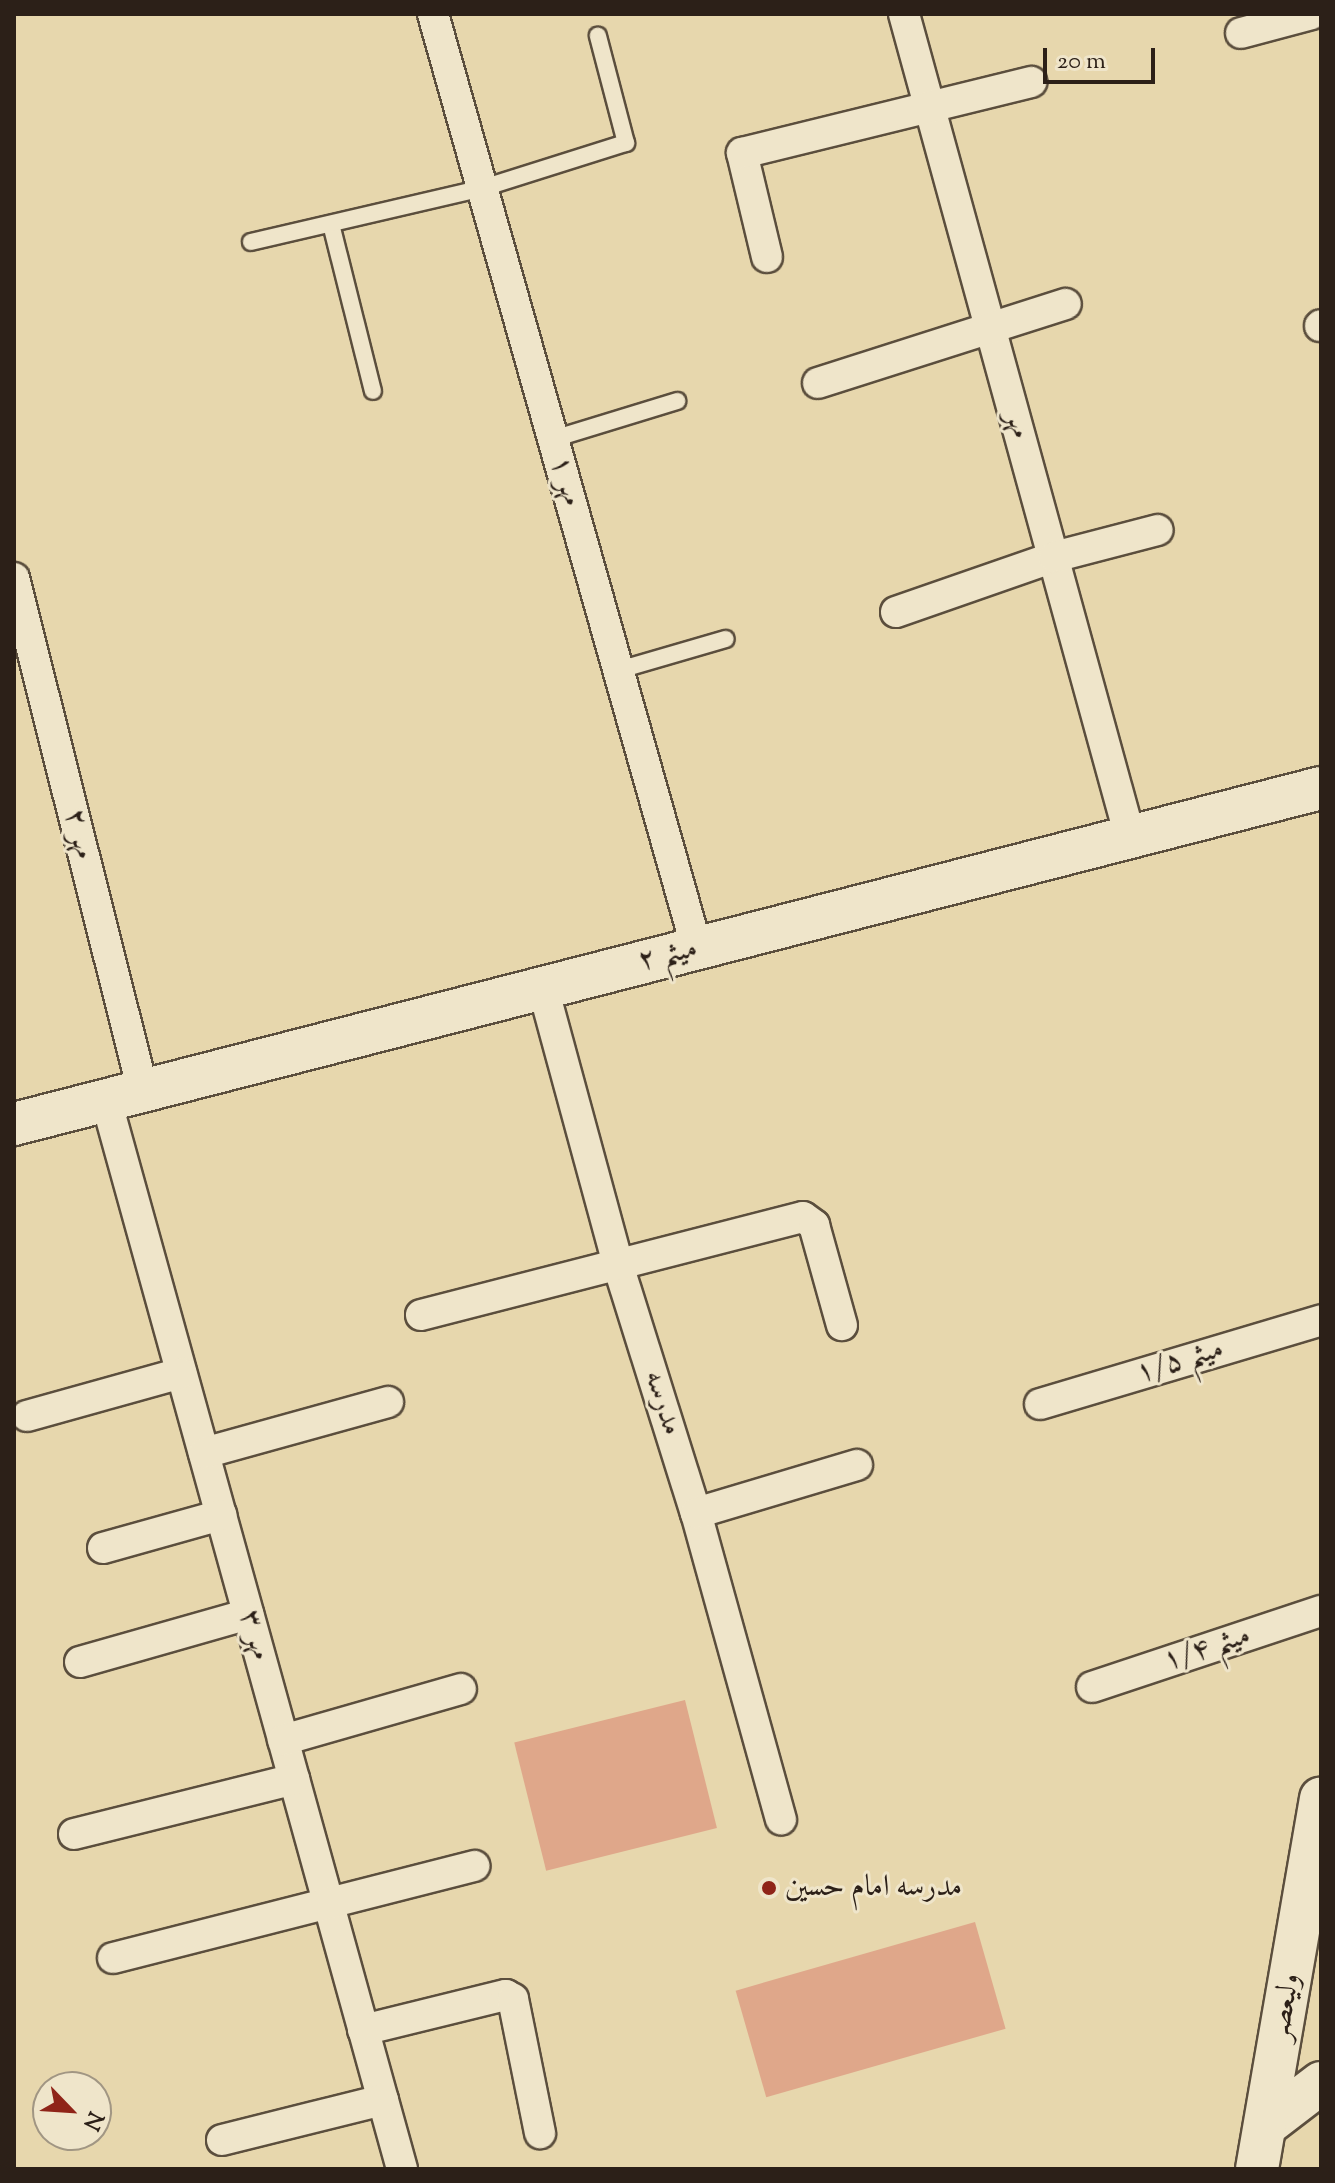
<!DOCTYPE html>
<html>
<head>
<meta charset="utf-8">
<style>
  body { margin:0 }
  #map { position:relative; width:1335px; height:2183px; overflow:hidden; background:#e7d7ad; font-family:"Sorts Mill Goudy",Amiri,serif }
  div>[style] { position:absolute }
  .building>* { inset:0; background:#dfa78a; transform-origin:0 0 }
  .roads { filter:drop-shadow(2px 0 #5b4e3d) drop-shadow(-2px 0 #5b4e3d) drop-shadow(0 2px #5b4e3d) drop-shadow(0 -2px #5b4e3d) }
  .lane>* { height:16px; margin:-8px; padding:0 8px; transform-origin:8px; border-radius:8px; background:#efe5ca }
  .street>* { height:30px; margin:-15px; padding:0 15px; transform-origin:15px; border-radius:15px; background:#efe5ca }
  .secondary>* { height:42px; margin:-21px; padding:0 21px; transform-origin:21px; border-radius:21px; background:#efe5ca }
  .dots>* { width:22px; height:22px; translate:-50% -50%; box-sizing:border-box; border:4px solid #efe5ca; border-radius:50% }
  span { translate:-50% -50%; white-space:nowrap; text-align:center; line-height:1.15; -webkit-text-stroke:6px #efe5ca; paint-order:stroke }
  .street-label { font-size:30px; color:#2c2018 }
  .poi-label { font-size:30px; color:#2c2018 }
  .left { translate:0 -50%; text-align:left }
  .frame { position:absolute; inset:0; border:16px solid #2c2018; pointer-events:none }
  .north { position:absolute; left:32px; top:2071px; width:80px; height:80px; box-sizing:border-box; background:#efe5ca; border:2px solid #a19683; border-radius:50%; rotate:115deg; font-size:22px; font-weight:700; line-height:32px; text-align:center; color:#2c2018 }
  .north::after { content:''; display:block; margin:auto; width:28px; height:36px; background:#8f2418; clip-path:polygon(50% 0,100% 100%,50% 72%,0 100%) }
  .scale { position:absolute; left:1043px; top:48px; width:112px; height:36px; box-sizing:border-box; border:4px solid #2c2018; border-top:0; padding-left:10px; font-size:24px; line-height:28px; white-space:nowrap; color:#2c2018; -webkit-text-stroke:6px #efe5ca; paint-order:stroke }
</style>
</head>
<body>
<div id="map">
  <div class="building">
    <div style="left:685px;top:1700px;width:132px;height:176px;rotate:76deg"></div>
    <div style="left:975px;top:1922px;width:111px;height:249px;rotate:74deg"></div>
  </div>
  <div class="roads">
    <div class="lane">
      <div style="left:331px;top:224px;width:172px;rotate:75.9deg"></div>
      <div style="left:251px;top:242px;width:238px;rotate:-13.1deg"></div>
      <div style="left:483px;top:188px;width:150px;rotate:-17.5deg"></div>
      <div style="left:626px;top:143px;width:111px;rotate:-104.7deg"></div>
      <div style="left:553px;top:439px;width:130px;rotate:-17deg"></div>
      <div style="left:619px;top:670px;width:111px;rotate:-16.2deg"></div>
    </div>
    <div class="street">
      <div style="left:433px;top:14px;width:972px;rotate:74.23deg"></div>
      <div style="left:904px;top:14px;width:853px;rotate:74.64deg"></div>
      <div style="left:1241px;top:33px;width:73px;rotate:-15deg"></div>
      <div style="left:767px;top:257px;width:107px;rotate:-103.5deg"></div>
      <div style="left:742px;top:153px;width:298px;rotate:-13.8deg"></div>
      <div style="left:1320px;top:326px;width:1px;rotate:-45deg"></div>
      <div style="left:818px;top:383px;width:260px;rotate:-17.7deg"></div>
      <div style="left:14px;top:578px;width:529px;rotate:75.88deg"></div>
      <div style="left:896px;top:612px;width:167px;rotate:-19.2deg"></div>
      <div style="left:1054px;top:557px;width:107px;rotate:-14.6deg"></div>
      <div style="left:543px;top:988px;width:290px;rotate:74.8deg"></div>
      <div style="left:619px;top:1268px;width:257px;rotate:72.6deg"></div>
      <div style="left:696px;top:1513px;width:318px;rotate:74.5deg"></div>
      <div style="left:106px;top:1100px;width:1109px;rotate:74.52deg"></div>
      <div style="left:421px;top:1315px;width:394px;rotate:-14.4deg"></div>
      <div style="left:803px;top:1217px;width:14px;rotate:36deg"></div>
      <div style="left:814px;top:1225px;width:104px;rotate:74.4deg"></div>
      <div style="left:1040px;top:1404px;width:293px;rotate:-16.6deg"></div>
      <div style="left:27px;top:1416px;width:160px;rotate:-15.6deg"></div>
      <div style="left:204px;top:1453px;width:191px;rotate:-15.5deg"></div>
      <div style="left:696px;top:1513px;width:168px;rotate:-16.6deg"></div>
      <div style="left:103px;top:1548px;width:123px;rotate:-15.6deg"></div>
      <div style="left:80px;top:1662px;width:175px;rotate:-15.9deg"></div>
      <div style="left:1092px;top:1687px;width:241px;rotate:-18.4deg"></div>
      <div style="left:283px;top:1740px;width:185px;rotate:-16deg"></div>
      <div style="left:74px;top:1834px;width:227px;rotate:-14deg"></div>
      <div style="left:113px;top:1958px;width:373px;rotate:-14.3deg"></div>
      <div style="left:363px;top:2030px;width:147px;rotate:-13.8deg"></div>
      <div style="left:506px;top:1995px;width:8px;rotate:30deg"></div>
      <div style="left:513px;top:1999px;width:137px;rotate:78.6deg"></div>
      <div style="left:222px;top:2140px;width:166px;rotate:-14deg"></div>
    </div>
    <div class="secondary">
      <div style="left:14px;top:1124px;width:1349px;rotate:-14.42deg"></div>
      <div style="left:1266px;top:2125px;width:69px;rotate:-37.4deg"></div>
      <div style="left:1257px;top:2169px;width:376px;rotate:-80.2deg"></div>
    </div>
  </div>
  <div class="dots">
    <div style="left:769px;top:1888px;background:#8f2418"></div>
  </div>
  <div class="street-label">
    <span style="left:1017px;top:425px;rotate:75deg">مهر</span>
    <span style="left:565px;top:481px;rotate:74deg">مهر ۱</span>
    <span style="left:78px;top:834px;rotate:76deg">مهر ۲</span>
    <span style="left:668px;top:956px;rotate:-14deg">میثم ۲</span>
    <span style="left:1180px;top:1362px;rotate:-17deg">میثم ۱/۵</span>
    <span style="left:662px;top:1403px;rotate:72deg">مدرسه</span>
    <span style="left:254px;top:1635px;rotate:74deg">مهر ۳</span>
    <span style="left:1207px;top:1649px;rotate:-18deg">میثم ۱/۴</span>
    <span style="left:1286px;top:2007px;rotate:-80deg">ولیعصر</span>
  </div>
  <div class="poi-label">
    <span class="left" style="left:785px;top:1888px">مدرسه امام حسین</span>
  </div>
  <div class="frame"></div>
  <div class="north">N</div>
  <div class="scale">20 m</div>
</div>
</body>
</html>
